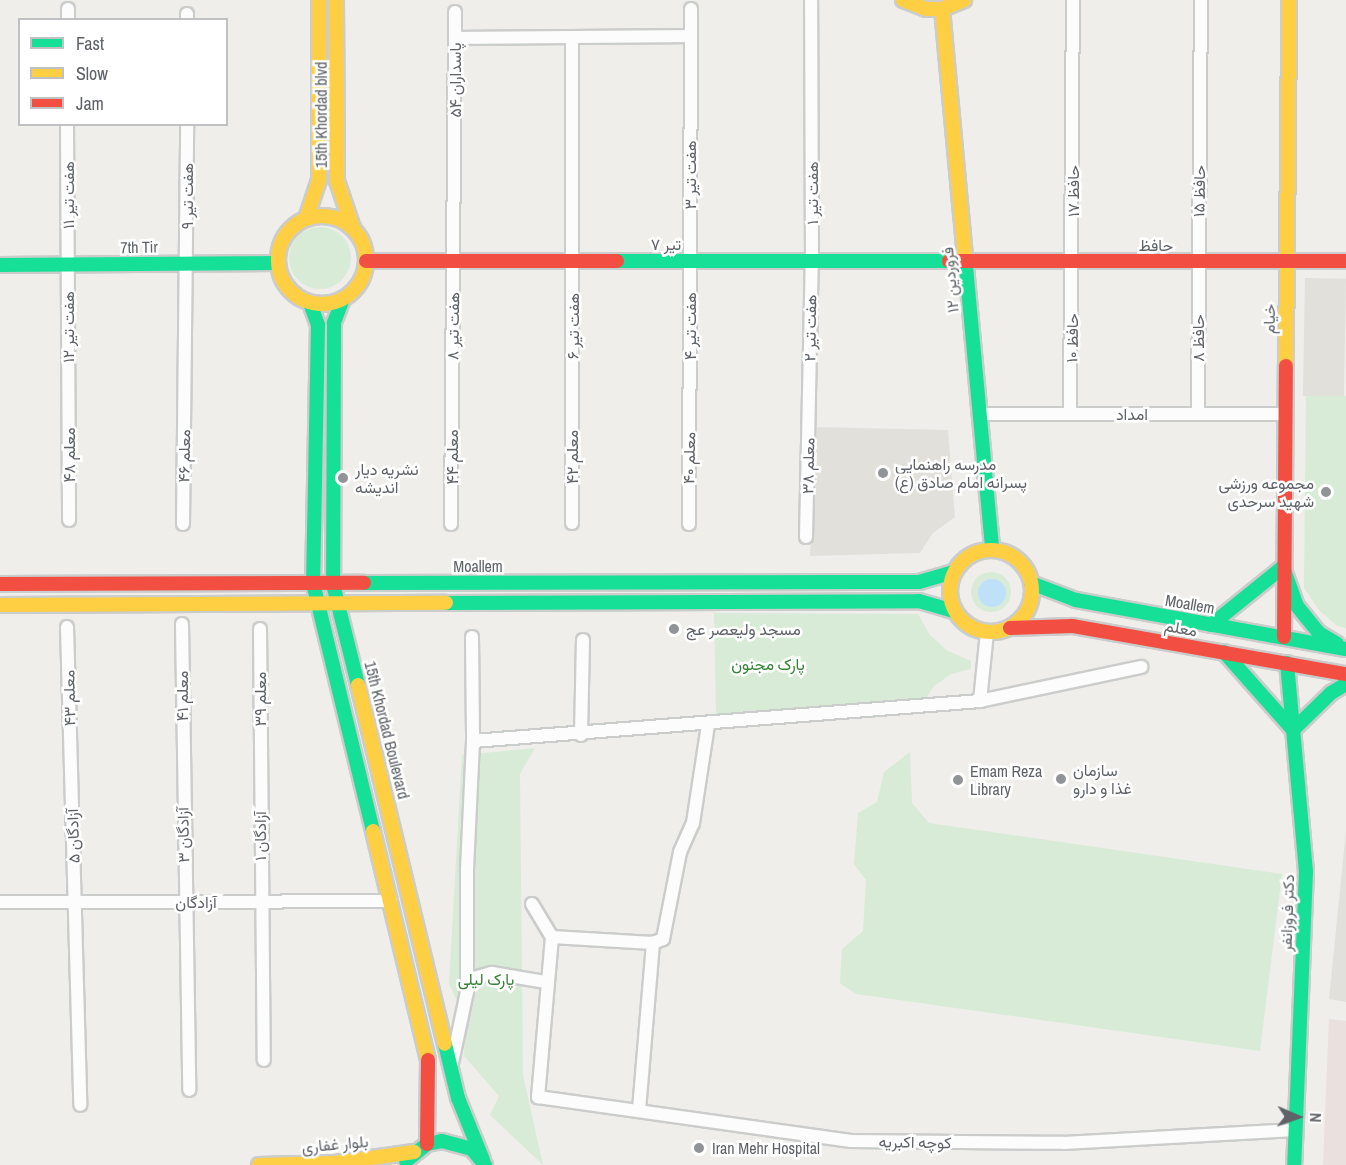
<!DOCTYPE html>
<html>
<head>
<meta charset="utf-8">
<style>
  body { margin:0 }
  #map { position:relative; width:1346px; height:1165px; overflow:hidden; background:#efeeea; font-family:"Archivo Narrow",Vazirmatn,sans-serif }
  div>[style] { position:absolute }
  .education>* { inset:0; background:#e2e0da; transform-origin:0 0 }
  .medical>* { inset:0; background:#eae0de }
  .green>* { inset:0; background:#d8ebd6 }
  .round { border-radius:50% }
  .water>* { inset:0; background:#bfe0f9 }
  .roads { filter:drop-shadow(2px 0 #cbcccc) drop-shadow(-2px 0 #cbcccc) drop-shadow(0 2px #cbcccc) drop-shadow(0 -2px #cbcccc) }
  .street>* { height:12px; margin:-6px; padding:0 6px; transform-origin:6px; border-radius:6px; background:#fdfcfc }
  .fast>* { height:14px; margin:-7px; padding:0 7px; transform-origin:7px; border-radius:7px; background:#16e098 }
  .slow>* { height:14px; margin:-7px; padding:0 7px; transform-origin:7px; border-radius:7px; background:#ffcf43 }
  .slow>.ring { margin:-7px; padding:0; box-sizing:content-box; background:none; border:14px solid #ffcf43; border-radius:50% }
  .jam>* { height:14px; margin:-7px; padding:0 7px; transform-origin:7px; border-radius:7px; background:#f24e42 }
  .dots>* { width:16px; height:16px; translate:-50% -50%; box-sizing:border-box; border:3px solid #fff; border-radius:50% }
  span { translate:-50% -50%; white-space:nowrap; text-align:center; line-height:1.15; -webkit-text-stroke:5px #fff; paint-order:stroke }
  .street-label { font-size:16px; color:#5f6368 }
  .poi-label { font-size:16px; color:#5f6368 }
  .left { translate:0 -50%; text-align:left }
  .right { translate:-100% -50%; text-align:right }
  .park-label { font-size:16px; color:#348238 }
  .legend { position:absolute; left:18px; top:18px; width:210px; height:108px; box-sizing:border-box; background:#fff; border:2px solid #bfc1c3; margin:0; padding:8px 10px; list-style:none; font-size:18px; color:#5f6368 }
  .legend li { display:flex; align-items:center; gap:12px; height:30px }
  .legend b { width:30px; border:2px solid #bfc1c3 }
  .north { position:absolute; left:1268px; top:1087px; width:60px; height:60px; -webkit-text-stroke:4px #fff; paint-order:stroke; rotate:92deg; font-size:16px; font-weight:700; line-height:24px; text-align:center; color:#5f6368 }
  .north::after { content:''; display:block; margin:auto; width:21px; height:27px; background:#5f6368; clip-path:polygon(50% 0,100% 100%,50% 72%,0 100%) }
</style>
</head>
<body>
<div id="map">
  <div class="education">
    <div style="left:1305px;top:278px;width:41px;height:118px;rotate:1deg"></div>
    <div style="clip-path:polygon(817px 427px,948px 430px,955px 517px,933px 533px,920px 553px,810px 556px)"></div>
    <div style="clip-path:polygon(1346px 831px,1346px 1002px,1329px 999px)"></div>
  </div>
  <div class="medical">
    <div style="clip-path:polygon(1329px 1019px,1346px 1021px,1346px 1165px,1323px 1165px)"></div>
  </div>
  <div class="green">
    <div class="round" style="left:289px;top:227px;width:62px;height:62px"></div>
    <div style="clip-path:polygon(1306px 396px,1346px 396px,1346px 628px,1337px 626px,1319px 610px,1304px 588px)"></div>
    <div class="round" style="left:971px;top:572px;width:40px;height:40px"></div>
    <div style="clip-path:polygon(714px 613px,918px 614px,930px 635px,948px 651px,971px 661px,971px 669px,951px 674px,934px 686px,923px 703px,716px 718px)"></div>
    <div style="clip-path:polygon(535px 748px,520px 774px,523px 1075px,543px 1165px,490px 1115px,499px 1096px,464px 1056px,466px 1020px,449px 984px,462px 755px)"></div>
    <div style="clip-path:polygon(910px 752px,912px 803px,929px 823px,1282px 874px,1260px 1051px,856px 994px,840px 983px,842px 949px,863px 931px,866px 880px,854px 864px,858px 813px,877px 802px,884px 772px)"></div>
  </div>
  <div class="water">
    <div class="round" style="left:978px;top:579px;width:28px;height:28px"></div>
  </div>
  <div class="roads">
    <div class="street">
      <div style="left:68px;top:20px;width:11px;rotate:-90deg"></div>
      <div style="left:187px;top:20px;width:6px;rotate:-90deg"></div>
      <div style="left:572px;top:37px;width:486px;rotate:90deg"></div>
      <div style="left:455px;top:38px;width:235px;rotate:-0.5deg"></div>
      <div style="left:67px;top:124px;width:396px;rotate:89.7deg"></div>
      <div style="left:979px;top:414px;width:306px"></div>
      <div style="left:1070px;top:414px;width:414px;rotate:-89.6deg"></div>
      <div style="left:1198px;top:414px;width:414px;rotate:-89.6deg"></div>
      <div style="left:183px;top:524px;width:400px;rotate:-89.4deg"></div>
      <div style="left:451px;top:524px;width:512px;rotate:-89.55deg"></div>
      <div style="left:689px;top:524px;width:515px;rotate:-89.78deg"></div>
      <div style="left:806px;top:537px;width:276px;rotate:-88.8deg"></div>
      <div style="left:812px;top:261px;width:261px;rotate:-90.2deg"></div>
      <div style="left:182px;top:624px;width:466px;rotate:89.1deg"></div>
      <div style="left:67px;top:627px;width:478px;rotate:88.4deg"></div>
      <div style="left:260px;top:629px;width:431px;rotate:89.5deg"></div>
      <div style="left:472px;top:637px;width:104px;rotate:89.4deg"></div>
      <div style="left:980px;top:701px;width:165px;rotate:-11.9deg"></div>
      <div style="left:581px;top:735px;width:95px;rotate:-88.8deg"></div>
      <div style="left:0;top:902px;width:391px;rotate:-0.1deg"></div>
      <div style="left:532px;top:904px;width:39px;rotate:59deg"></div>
      <div style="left:552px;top:937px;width:161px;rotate:95deg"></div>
      <div style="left:538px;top:1097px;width:316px;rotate:8deg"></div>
      <div style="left:851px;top:1141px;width:213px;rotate:0.5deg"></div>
      <div style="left:1064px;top:1143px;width:231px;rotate:-3.2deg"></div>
      <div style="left:552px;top:937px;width:101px;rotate:3.4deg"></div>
      <div style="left:653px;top:943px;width:11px;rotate:-22deg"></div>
      <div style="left:663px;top:939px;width:89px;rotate:-78.9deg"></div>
      <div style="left:680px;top:852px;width:32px;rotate:-66deg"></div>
      <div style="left:693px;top:823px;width:99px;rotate:-81.3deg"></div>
      <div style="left:467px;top:980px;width:26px;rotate:-16deg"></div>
      <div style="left:492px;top:973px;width:55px;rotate:9.5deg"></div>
      <div style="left:452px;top:1063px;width:73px;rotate:-78.1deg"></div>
      <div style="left:467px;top:992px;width:123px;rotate:-90deg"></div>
      <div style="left:467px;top:869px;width:128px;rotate:-87.3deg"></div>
      <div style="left:473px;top:741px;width:509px;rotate:-4.51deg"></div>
      <div style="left:980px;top:701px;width:69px;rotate:-84.2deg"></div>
      <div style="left:639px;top:1110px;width:168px;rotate:-85.2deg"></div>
    </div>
    <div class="fast">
      <div style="left:965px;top:256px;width:294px;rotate:84.7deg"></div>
      <div style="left:617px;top:261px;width:332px"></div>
      <div style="left:0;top:265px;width:278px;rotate:-0.4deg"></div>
      <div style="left:343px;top:299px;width:26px;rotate:111deg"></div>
      <div style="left:334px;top:323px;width:261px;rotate:90.2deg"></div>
      <div style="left:333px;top:584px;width:104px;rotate:76.1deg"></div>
      <div style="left:310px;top:303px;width:23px;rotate:70deg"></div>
      <div style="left:318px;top:325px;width:258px;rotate:91.1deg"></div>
      <div style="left:313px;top:583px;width:255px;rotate:76.4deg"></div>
      <div style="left:364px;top:583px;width:555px;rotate:-0.1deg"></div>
      <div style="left:919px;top:582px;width:37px;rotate:-16deg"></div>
      <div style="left:1031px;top:583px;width:48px;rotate:20.7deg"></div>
      <div style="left:1076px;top:600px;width:274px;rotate:10.3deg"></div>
      <div style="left:446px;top:603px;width:473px;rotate:-0.2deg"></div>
      <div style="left:919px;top:601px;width:36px;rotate:16deg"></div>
      <div style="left:1211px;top:625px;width:92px;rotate:-38.9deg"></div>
      <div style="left:1283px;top:567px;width:41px;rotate:70.3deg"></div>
      <div style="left:1297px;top:606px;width:35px;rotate:51deg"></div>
      <div style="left:1319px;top:633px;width:21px;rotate:31deg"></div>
      <div style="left:1224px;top:652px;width:104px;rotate:48.5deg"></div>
      <div style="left:1293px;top:730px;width:53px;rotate:-44.2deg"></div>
      <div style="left:1331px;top:693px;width:17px;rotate:-31deg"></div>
      <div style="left:1287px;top:663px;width:209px;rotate:84.8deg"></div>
      <div style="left:1306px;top:871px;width:294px;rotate:92.3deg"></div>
      <div style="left:445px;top:1044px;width:56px;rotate:76.5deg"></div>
      <div style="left:458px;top:1098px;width:67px;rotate:68deg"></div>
      <div style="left:406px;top:1161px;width:27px;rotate:-39deg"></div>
      <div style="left:427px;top:1144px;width:15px;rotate:-11deg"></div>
      <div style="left:442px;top:1141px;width:31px;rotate:15deg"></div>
      <div style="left:472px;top:1149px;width:21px;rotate:51deg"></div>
    </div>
    <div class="slow">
      <div style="left:336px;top:0;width:181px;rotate:89.7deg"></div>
      <div style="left:337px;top:181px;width:50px;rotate:71.2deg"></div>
      <div style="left:903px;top:0;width:25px;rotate:21deg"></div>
      <div style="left:926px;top:9px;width:16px"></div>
      <div style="left:942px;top:9px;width:24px;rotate:-22deg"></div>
      <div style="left:942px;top:9px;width:248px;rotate:84.7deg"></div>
      <div class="ring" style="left:278px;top:216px;width:74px;height:74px"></div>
      <div style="left:306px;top:219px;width:41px;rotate:-71.6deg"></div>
      <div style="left:319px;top:180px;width:180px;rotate:-90deg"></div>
      <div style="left:1286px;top:366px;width:366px;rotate:-89.5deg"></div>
      <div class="ring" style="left:950px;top:550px;width:68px;height:68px"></div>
      <div style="left:0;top:605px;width:446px;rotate:-0.3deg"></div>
      <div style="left:358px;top:685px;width:369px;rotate:76.4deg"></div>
      <div style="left:373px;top:831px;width:236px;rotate:76.5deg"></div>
      <div style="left:259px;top:1165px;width:76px;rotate:-1.5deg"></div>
      <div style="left:335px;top:1163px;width:80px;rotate:-7.9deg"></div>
    </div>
    <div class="jam">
      <div style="left:366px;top:261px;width:251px"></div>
      <div style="left:949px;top:261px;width:397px"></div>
      <div style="left:0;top:584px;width:364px;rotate:-0.2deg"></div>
      <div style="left:1010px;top:628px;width:63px;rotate:-1.8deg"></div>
      <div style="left:1073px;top:626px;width:277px;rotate:10deg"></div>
      <div style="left:1284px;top:637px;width:271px;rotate:-89.6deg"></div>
      <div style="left:427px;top:1144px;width:84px;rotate:-89.3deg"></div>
    </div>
  </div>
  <div class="dots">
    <div style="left:883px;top:473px;background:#919496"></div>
    <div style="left:343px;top:478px;background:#919496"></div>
    <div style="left:1326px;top:492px;background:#919496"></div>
    <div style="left:674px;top:629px;background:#919496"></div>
    <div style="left:1061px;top:779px;background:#919496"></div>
    <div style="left:958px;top:780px;background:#919496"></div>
    <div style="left:699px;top:1148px;background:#919496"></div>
  </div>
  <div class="street-label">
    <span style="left:455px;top:80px;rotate:-90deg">پاسداران ۵۴</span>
    <span style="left:321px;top:115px;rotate:-90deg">15th Khordad blvd</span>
    <span style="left:690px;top:175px;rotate:-90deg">هفت تیر ۳</span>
    <span style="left:1073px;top:191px;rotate:-90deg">حافظ ۱۷</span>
    <span style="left:1199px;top:191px;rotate:-89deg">حافظ ۱۵</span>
    <span style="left:812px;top:193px;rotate:-90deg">هفت تیر ۱</span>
    <span style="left:68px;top:195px;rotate:-90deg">هفت تیر ۱۱</span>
    <span style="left:187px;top:196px;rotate:-90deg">هفت تیر ۹</span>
    <span style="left:666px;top:244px">۷ تیر</span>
    <span style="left:1156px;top:245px">حافظ</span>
    <span style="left:139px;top:247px;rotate:-1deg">7th Tir</span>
    <span style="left:950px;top:280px;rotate:-95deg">۱۲ فروردین</span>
    <span style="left:1269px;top:319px;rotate:-90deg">خیام</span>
    <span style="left:453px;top:326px;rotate:-89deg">هفت تیر ۸</span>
    <span style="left:573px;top:326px;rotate:-90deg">هفت تیر ۶</span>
    <span style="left:690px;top:326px;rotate:-90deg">هفت تیر ۴</span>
    <span style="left:68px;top:327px;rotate:-90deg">هفت تیر ۱۲</span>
    <span style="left:810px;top:328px;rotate:-89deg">هفت تیر ۲</span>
    <span style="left:1072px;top:338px;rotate:-89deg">حافظ ۱۰</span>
    <span style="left:1198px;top:338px;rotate:-90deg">حافظ ۸</span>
    <span style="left:1132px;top:414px">امداد</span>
    <span style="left:69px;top:455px;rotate:-90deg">معلم ۴۸</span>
    <span style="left:184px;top:456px;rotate:-89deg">معلم ۴۶</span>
    <span style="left:452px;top:457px;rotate:-90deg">معلم ۴۴</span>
    <span style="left:572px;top:457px;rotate:-90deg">معلم ۴۲</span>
    <span style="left:689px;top:458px;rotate:-89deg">معلم ۴۰</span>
    <span style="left:808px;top:466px;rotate:-89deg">معلم ۳۸</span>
    <span style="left:478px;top:566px">Moallem</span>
    <span style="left:1190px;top:604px;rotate:10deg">Moallem</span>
    <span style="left:1181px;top:628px;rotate:10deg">معلم</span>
    <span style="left:182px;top:696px;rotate:-90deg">معلم ۴۱</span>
    <span style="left:69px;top:698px;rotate:-91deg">معلم ۴۳</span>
    <span style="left:260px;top:699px;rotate:-90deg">معلم ۳۹</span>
    <span style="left:387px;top:730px;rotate:76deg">15th Khordad Boulevard</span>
    <span style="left:183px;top:835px;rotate:-91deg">آزادگان ۳</span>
    <span style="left:73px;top:836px;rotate:-92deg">آزادگان ۵</span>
    <span style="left:260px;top:836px;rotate:-90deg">آزادگان ۱</span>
    <span style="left:196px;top:902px">آزادگان</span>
    <span style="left:1287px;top:913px;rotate:-88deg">دکتر فروزانفر</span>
    <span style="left:915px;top:1142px;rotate:1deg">کوچه اکبریه</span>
    <span style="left:335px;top:1144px;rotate:-5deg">بلوار غفاری</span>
  </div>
  <div class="poi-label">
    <span class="left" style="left:895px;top:473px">مدرسه راهنمایی<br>پسرانه امام صادق (ع)</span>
    <span class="left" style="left:355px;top:478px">نشریه دیار<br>اندیشه</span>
    <span class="right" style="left:1314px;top:492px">مجموعه ورزشی<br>شهید سرحدی</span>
    <span class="left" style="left:686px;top:629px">مسجد ولیعصر عج</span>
    <span class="left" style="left:1073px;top:779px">سازمان<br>غذا و دارو</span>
    <span class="left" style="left:970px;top:780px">Emam Reza<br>Library</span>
    <span class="left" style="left:712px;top:1148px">Iran Mehr Hospital</span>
  </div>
  <div class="park-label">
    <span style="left:768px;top:664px">پارک مجنون</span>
    <span style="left:486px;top:979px">پارک لیلی</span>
  </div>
  <ul class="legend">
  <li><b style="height:8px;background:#16e098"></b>Fast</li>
  <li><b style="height:8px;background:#ffcf43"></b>Slow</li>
  <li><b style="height:8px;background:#f24e42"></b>Jam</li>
  </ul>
  <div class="north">N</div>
</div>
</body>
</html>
